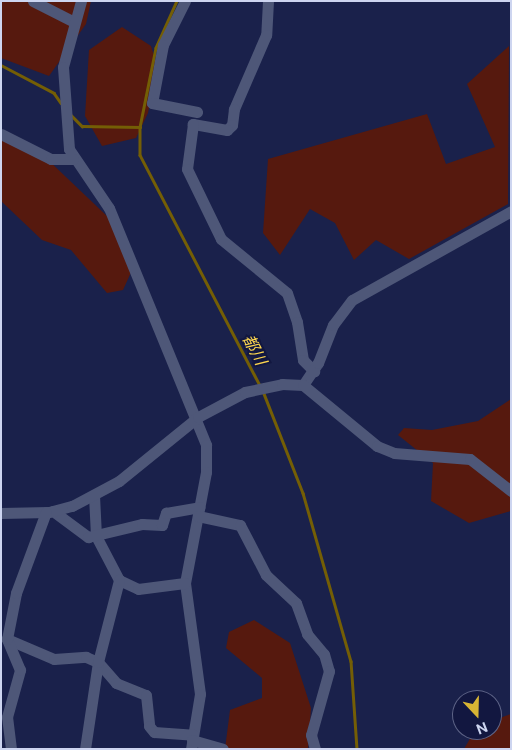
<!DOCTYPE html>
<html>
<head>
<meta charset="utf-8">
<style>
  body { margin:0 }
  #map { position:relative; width:512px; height:750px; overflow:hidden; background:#1a214b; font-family:"Public Sans","Noto Sans JP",sans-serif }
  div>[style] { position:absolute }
  .green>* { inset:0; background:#56190e }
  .stream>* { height:2.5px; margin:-1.25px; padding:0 1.25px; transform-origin:1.25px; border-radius:1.25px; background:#745e05 }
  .minor>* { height:11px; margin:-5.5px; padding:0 5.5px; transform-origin:5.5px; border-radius:5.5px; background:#4e5778 }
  span { translate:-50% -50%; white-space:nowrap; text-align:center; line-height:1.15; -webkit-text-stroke:4px #121740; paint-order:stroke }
  .water-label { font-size:16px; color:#fbd54f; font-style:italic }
  .frame { position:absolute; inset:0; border:2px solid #cdd5f0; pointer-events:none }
  .north { position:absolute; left:452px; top:690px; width:50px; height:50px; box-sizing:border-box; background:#121740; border:1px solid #5d6386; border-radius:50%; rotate:159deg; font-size:14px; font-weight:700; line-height:20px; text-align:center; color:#cdd5f0 }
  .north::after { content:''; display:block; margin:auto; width:18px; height:22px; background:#d7b434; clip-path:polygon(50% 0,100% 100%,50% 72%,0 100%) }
</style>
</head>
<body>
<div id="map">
  <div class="green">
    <div style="clip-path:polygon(1px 1px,91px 1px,86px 24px,49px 76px,1px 58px)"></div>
    <div style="clip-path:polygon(122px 27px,151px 46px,157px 66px,148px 113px,136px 138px,102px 146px,85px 116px,89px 50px)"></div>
    <div style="clip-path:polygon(509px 46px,508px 204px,409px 259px,376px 240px,354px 260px,335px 223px,310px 209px,280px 255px,263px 233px,268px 159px,427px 114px,446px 164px,495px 147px,467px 84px)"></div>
    <div style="clip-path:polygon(1px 138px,45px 157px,109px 218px,133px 268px,123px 290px,107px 293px,71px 250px,42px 240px,1px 201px)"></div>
    <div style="clip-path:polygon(511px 399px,511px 511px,469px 523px,431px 501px,433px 463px,398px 435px,404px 428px,432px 430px,478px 421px)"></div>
    <div style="clip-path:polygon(254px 620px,290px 643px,311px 708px,308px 749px,225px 749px,230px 710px,262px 698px,262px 678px,226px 648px,229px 632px)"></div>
    <div style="clip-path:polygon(511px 714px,511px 749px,464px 749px,475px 730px,492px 730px,492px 721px)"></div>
  </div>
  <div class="stream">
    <div style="left:177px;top:1px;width:51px;rotate:114.1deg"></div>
    <div style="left:156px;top:48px;width:81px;rotate:101.4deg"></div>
    <div style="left:140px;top:127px;width:28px;rotate:90deg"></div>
    <div style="left:140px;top:155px;width:260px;rotate:62.5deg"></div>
    <div style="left:1px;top:65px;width:60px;rotate:27.8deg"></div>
    <div style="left:54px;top:93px;width:12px;rotate:55deg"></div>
    <div style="left:71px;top:115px;width:16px;rotate:45deg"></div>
    <div style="left:82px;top:126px;width:58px;rotate:1deg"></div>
    <div style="left:263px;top:391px;width:110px;rotate:68.6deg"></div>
    <div style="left:303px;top:493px;width:175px;rotate:74.1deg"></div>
    <div style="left:351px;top:661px;width:88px;rotate:86.1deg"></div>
  </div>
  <div class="minor">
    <div style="left:33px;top:1px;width:46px;rotate:27.1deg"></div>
    <div style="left:81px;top:1px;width:68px;rotate:105.3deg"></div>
    <div style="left:63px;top:67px;width:82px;rotate:85.8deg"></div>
    <div style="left:69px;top:149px;width:71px;rotate:55.9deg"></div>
    <div style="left:109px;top:208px;width:256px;rotate:67.7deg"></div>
    <div style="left:206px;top:445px;width:27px;rotate:90deg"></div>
    <div style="left:206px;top:472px;width:113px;rotate:100.7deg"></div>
    <div style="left:185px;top:583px;width:112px;rotate:82.3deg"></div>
    <div style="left:200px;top:694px;width:56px;rotate:99.3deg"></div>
    <div style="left:185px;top:1px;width:49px;rotate:116.6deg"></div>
    <div style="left:163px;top:45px;width:59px;rotate:100.7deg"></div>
    <div style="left:152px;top:103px;width:46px;rotate:11.3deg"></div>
    <div style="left:268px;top:1px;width:34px;rotate:93deg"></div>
    <div style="left:266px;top:35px;width:81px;rotate:113.4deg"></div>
    <div style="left:234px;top:109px;width:16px;rotate:97deg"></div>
    <div style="left:232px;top:125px;width:7px;rotate:135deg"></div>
    <div style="left:227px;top:130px;width:35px;rotate:-170deg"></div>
    <div style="left:193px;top:124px;width:45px;rotate:97.6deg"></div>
    <div style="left:187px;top:169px;width:78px;rotate:64.1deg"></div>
    <div style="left:221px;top:239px;width:85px;rotate:39.3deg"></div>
    <div style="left:287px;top:293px;width:31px;rotate:71deg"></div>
    <div style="left:297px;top:322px;width:38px;rotate:81deg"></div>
    <div style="left:303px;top:360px;width:16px;rotate:45deg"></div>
    <div style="left:1px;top:134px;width:56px;rotate:26.6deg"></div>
    <div style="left:51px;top:159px;width:22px"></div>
    <div style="left:303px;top:385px;width:27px;rotate:-56deg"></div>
    <div style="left:318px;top:363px;width:41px;rotate:-68.5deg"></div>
    <div style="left:333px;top:325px;width:31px;rotate:-53deg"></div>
    <div style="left:352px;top:300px;width:182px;rotate:-29.2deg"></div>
    <div style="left:94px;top:495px;width:41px;rotate:87.2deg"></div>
    <div style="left:96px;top:536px;width:50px;rotate:62.4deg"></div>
    <div style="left:119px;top:580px;width:21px;rotate:25deg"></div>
    <div style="left:138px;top:589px;width:47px;rotate:-7.3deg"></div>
    <div style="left:53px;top:511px;width:44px;rotate:36.6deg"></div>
    <div style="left:88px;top:537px;width:56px;rotate:-13.5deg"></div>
    <div style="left:142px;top:524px;width:20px;rotate:3deg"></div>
    <div style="left:162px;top:525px;width:13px;rotate:-72deg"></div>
    <div style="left:166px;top:513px;width:34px;rotate:-10deg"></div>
    <div style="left:1px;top:513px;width:48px;rotate:-1.2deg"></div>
    <div style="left:49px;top:512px;width:24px;rotate:-15deg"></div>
    <div style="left:72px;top:506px;width:53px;rotate:-28deg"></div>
    <div style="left:119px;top:481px;width:102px;rotate:-39deg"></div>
    <div style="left:198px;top:417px;width:53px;rotate:-28deg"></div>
    <div style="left:245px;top:392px;width:38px;rotate:-12deg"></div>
    <div style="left:282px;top:384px;width:21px;rotate:3deg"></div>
    <div style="left:303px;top:385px;width:96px;rotate:39.5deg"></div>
    <div style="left:377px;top:446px;width:18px;rotate:22deg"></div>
    <div style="left:394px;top:453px;width:76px;rotate:4.5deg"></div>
    <div style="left:470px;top:459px;width:52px;rotate:38deg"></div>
    <div style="left:198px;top:516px;width:43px;rotate:12.1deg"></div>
    <div style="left:240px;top:525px;width:56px;rotate:62.5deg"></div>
    <div style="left:266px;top:575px;width:41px;rotate:43deg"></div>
    <div style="left:296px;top:603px;width:33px;rotate:70deg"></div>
    <div style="left:307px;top:634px;width:26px;rotate:50deg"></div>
    <div style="left:324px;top:654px;width:18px;rotate:74deg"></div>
    <div style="left:329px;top:671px;width:66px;rotate:105.7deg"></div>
    <div style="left:311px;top:735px;width:15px;rotate:74deg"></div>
    <div style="left:7px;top:639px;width:51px;rotate:23.1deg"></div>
    <div style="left:54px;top:659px;width:32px;rotate:-4deg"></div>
    <div style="left:86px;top:657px;width:13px;rotate:23deg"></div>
    <div style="left:98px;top:662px;width:28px;rotate:49deg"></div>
    <div style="left:116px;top:683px;width:32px;rotate:22deg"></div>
    <div style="left:146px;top:695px;width:31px;rotate:84deg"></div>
    <div style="left:149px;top:726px;width:8px;rotate:50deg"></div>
    <div style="left:154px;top:732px;width:39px;rotate:4deg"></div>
    <div style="left:192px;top:740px;width:32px;rotate:16deg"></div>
    <div style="left:11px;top:749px;width:32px;rotate:-97deg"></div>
    <div style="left:7px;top:717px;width:49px;rotate:-74.5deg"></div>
    <div style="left:20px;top:670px;width:34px;rotate:-113deg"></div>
    <div style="left:7px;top:639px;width:47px;rotate:-78.9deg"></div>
    <div style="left:16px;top:593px;width:86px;rotate:-69.7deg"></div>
    <div style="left:85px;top:749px;width:88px;rotate:-81.5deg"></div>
    <div style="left:98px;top:662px;width:85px;rotate:-75.6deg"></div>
  </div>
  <div class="water-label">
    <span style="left:254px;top:350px;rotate:62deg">都川</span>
  </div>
  <div class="frame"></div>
  <div class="north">N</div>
</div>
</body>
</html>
